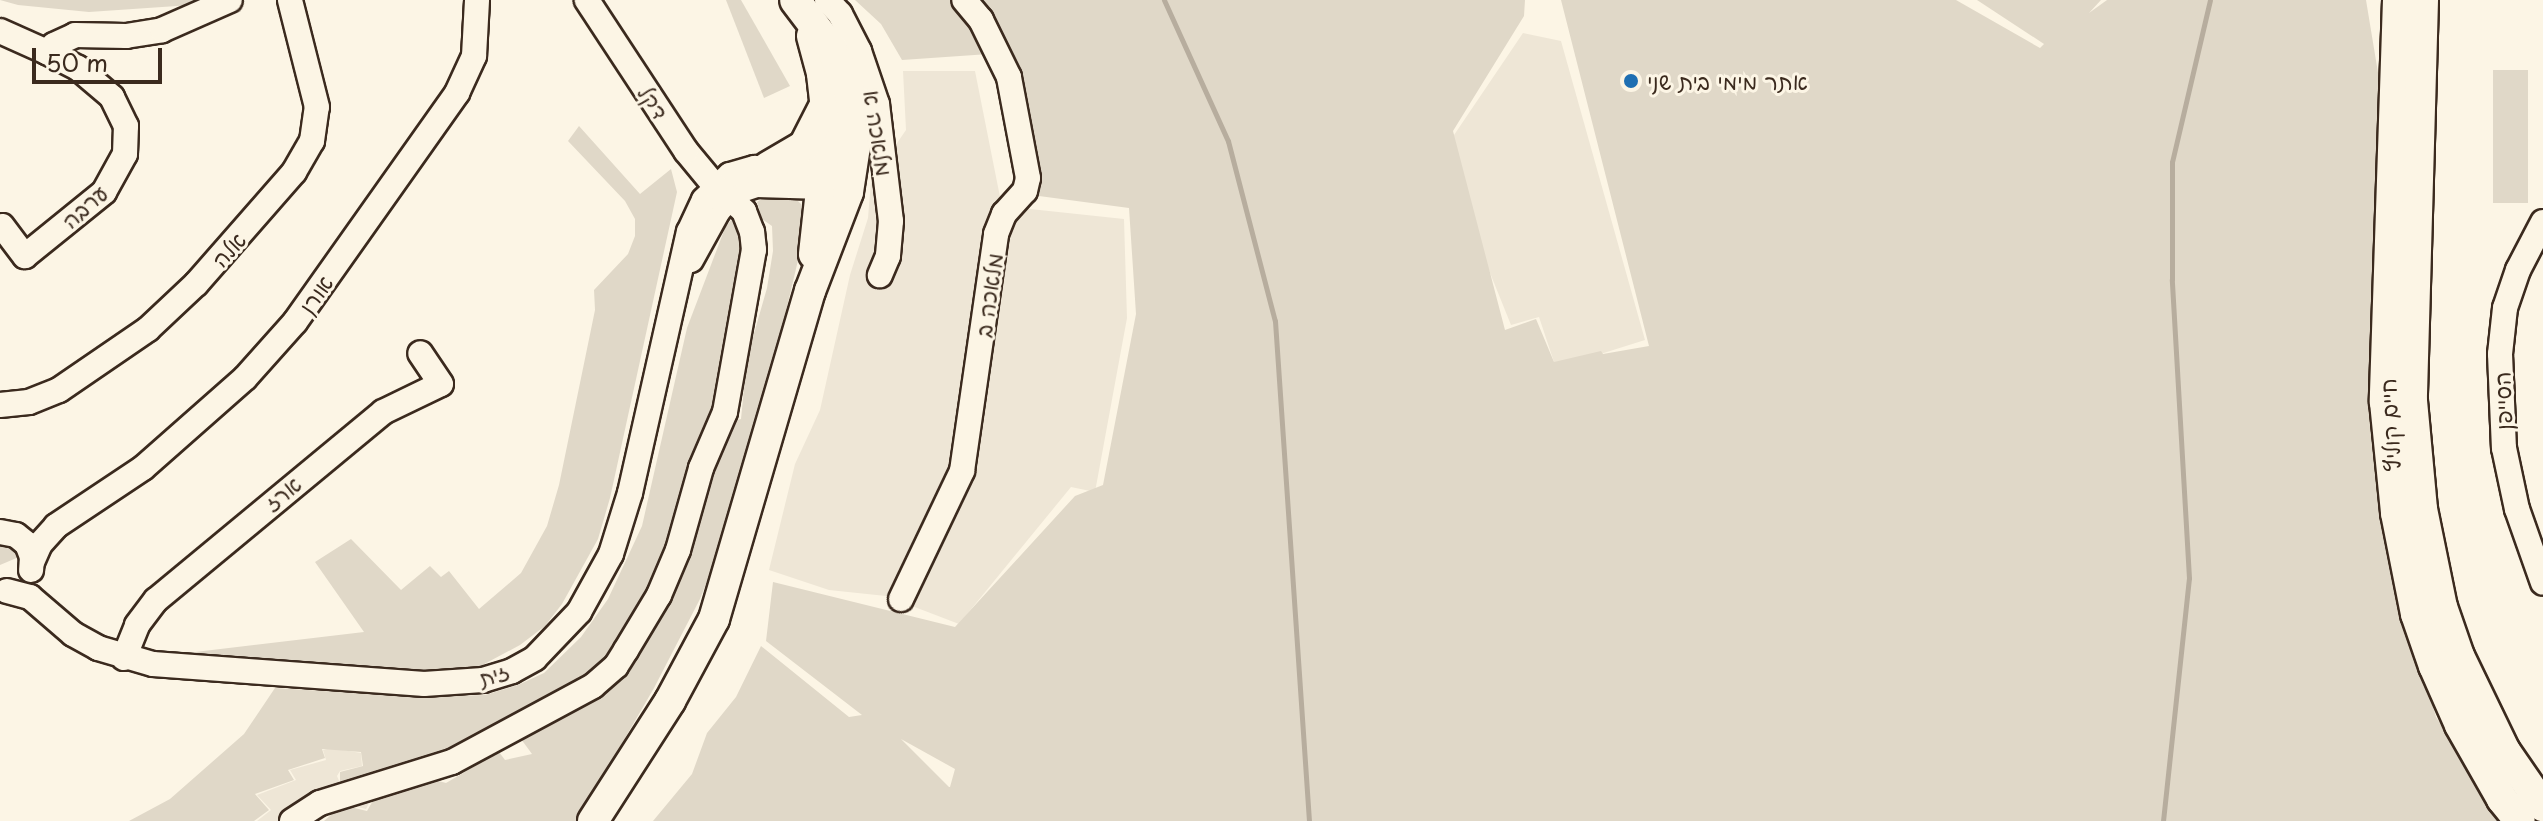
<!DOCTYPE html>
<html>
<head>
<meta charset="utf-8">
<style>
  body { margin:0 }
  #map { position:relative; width:2543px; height:821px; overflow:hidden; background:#fcf5e5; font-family:"Playpen Sans","Playpen Sans Hebrew",sans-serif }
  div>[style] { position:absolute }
  .built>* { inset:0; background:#eee6d6 }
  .green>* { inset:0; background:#e0d8c8; transform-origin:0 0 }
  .stream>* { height:5px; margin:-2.5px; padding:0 2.5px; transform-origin:2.5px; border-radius:2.5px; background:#b7ad9e }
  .roads { filter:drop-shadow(2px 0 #3b2a1e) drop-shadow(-2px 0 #3b2a1e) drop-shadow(0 2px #3b2a1e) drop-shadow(0 -2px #3b2a1e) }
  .minor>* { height:24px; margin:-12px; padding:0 12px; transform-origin:12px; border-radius:12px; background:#fcf5e5 }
  .major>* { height:30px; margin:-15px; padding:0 15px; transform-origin:15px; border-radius:15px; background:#fcf5e5 }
  .dots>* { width:22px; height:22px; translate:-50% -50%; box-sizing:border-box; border:4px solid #fcf5e5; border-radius:50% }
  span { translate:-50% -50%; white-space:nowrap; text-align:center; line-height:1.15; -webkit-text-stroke:6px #fcf5e5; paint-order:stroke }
  .poi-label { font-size:22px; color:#3b2a1e }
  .left { translate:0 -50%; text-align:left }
  .street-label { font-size:22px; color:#3b2a1e }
  .scale { position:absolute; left:32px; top:48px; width:130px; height:36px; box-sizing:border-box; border:4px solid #3b2a1e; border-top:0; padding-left:10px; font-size:24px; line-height:28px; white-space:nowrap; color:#3b2a1e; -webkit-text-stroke:6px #fcf5e5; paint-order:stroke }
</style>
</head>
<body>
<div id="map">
  <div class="built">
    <div style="clip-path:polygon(1523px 33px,1561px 41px,1645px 340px,1556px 368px,1539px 317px,1511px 325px,1451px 176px,1452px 138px)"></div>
    <div style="clip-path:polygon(903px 71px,975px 71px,1001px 202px,1030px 209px,1124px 219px,1127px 318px,1095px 492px,1071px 487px,959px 624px,886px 596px,829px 590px,769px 570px,795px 464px,820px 410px,850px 275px,868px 218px,871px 181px,906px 130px)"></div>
    <div style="clip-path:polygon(331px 748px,361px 753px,362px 766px,340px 771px,337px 776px,340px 783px,373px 795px,366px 809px,341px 803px,318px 821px,257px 821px,271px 810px,257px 795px,296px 780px,290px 770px,326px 760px,323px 750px)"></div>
  </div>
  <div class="green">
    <div style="clip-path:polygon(0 0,205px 0,206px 4px,89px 12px,18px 5px)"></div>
    <div style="clip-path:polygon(726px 0,741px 0,790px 86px,764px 98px)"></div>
    <div style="clip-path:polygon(855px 0,953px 0,989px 54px,902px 60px,881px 24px)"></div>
    <div style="clip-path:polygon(evenodd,984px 0,1525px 0,1524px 16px,1453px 131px,1505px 330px,1536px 319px,1554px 362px,1601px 351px,1603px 354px,1649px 346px,1561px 0,1956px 0,2040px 48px,2044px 44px,1977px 0,2101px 0,2089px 13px,2107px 0,2366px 0,2383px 103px,2395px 580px,2436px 717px,2500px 821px,653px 821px,692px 774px,707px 733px,736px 697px,761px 646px,849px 717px,862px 715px,766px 641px,773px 582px,955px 627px,1075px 496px,1103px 485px,1136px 314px,1129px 208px,1039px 196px,984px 0,901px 739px,955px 769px,950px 787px,949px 787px,901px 739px)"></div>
    <div style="left:2493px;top:70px;width:35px;height:133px"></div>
    <div style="clip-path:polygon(579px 126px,640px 194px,671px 169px,677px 192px,610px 498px,598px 539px,562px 604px,545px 626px,520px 645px,475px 669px,444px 671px,201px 660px,170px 655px,364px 632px,315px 562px,351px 539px,401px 590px,430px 566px,441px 577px,449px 571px,479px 609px,521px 573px,547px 526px,559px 485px,595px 310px,594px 290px,628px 254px,635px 236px,635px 219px,625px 201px,568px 141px)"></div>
    <div style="clip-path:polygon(766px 196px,796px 199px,807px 210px,808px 218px,782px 328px,717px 556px,700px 599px,654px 688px,577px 821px,324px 821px,342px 805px,367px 811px,375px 797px,430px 779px,446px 783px,499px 752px,505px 760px,532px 754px,521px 739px,601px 693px,631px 668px,680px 582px,731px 422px,741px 419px,747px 358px,767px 288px,773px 251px,772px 226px,762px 219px,757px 202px)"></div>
    <div style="clip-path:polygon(738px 211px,749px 241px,734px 296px,725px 380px,656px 591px,598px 673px,464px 749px,346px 783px,340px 782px,340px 772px,363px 766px,361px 752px,322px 749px,325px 758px,288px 770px,294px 780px,255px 794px,269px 810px,254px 821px,129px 821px,170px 799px,244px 734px,275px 688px,419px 697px,485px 695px,518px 685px,544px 673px,581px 637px,608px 599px,642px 526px,687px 328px,725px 228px)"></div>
    <div style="clip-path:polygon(0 543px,26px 554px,0 565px)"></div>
  </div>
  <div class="stream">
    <div style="left:1164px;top:0;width:155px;rotate:65.6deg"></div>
    <div style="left:1228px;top:141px;width:186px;rotate:75.4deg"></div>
    <div style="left:1275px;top:321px;width:501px;rotate:86.11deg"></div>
    <div style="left:2163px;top:821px;width:244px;rotate:-83.9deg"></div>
    <div style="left:2189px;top:578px;width:299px;rotate:-93.3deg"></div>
    <div style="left:2172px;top:279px;width:117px;rotate:-90deg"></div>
    <div style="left:2172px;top:162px;width:166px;rotate:-76.8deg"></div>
  </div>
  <div class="roads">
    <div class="minor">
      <div style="left:827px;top:0;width:19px;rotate:47deg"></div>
      <div style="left:840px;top:14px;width:42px;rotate:62.8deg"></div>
      <div style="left:859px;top:51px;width:56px;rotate:71.2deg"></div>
      <div style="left:877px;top:104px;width:118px;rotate:83.2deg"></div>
      <div style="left:891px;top:221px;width:35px;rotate:95deg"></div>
      <div style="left:888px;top:256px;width:21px;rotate:113deg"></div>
      <div style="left:0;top:31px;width:51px;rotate:24.1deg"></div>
      <div style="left:2543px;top:222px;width:54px;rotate:117.5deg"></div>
      <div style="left:2518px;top:270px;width:40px;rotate:108.9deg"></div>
      <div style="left:2505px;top:308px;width:46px;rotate:96.2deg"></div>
      <div style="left:2500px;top:354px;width:94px;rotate:87.6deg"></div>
      <div style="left:2504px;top:448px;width:62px;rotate:78deg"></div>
      <div style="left:2517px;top:509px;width:78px;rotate:70.6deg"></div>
      <div style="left:2px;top:226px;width:38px;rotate:53deg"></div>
      <div style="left:25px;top:256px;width:102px;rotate:-39deg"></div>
      <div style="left:104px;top:192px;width:43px;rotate:-61.1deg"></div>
      <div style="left:125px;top:154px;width:28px;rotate:-88deg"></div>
      <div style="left:126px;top:126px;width:32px;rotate:-116deg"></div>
      <div style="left:112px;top:97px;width:45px;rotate:-139.5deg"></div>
      <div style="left:78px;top:68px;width:35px;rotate:-153deg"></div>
      <div style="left:47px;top:52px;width:10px;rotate:-45deg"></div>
      <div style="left:54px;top:45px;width:23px;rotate:-25deg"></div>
      <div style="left:75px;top:35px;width:51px;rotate:1.1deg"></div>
      <div style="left:126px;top:36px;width:36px;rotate:-9deg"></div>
      <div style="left:162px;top:30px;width:74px;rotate:-23.8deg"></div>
      <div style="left:691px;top:260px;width:56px;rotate:-61.1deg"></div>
      <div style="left:718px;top:211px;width:25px;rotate:-48deg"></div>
      <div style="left:735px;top:192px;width:23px;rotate:-18deg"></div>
      <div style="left:757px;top:185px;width:66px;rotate:1.7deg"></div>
      <div style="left:823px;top:187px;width:16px;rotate:-11deg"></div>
      <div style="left:0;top:405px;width:29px;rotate:-6deg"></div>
      <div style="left:29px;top:402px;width:32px;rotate:-22deg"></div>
      <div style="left:59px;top:390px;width:108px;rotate:-34.4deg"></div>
      <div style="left:148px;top:329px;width:66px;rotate:-43.2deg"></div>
      <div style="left:196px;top:284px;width:149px;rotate:-48.8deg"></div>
      <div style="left:294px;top:172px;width:36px;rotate:-60deg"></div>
      <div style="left:312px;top:141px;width:34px;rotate:-82deg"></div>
      <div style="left:317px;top:107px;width:110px;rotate:-104.2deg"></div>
      <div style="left:0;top:532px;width:16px;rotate:11deg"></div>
      <div style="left:16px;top:535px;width:14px;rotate:39deg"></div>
      <div style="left:27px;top:544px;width:14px;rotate:69deg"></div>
      <div style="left:32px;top:557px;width:13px;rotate:94deg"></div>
      <div style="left:32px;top:562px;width:20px;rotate:-66deg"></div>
      <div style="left:40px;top:544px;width:24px;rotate:-48deg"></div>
      <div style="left:56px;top:526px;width:105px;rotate:-33.7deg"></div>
      <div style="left:143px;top:468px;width:136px;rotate:-41.4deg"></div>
      <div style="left:245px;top:378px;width:75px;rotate:-48.2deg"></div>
      <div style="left:295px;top:322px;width:281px;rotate:-54.7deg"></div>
      <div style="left:457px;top:93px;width:41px;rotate:-65.3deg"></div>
      <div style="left:474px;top:56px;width:56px;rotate:-86.9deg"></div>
      <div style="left:7px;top:591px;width:24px;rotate:15deg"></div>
      <div style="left:30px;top:597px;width:57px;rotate:40.7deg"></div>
      <div style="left:73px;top:634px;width:29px;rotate:29deg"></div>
      <div style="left:98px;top:648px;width:57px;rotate:16.2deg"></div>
      <div style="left:153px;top:664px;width:272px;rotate:4.2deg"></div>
      <div style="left:424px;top:684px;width:59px;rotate:-3.9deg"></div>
      <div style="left:483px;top:680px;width:30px;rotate:-17deg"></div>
      <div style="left:512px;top:671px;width:26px;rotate:-29deg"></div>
      <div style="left:535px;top:658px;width:64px;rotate:-46.3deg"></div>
      <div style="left:579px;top:612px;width:66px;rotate:-61.1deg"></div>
      <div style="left:611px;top:554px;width:64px;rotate:-72.7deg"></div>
      <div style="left:630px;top:493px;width:268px;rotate:-77.3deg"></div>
      <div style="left:689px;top:232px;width:35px;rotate:-65deg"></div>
      <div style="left:704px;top:200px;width:36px;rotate:-44deg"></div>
      <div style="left:730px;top:175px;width:26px;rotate:-16deg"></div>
      <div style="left:755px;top:168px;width:70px;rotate:1.6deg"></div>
      <div style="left:825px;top:170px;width:13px;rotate:23deg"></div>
      <div style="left:901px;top:599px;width:142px;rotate:-64.5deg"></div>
      <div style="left:962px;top:471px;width:239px;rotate:-81.8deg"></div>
      <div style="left:996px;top:234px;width:22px;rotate:-68deg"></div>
      <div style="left:1004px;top:214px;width:31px;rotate:-48deg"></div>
      <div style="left:1025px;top:191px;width:13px;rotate:-77deg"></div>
      <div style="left:1028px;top:178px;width:103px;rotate:-100.7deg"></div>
      <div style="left:1009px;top:77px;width:64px;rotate:-116.2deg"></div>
      <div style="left:981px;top:20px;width:26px;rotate:-130deg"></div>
      <div style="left:124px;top:658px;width:35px;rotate:-68deg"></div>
      <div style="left:137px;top:625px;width:31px;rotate:-53deg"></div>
      <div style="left:156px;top:600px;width:295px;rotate:-39.6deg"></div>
      <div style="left:383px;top:412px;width:64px;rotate:-25.8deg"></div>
      <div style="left:441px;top:384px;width:37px;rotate:-124deg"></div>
      <div style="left:292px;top:821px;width:33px;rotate:-33deg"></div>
      <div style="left:320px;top:803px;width:138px;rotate:-17.3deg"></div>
      <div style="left:452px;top:762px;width:160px;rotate:-28.3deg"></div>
      <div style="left:593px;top:686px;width:30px;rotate:-41deg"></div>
      <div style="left:616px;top:666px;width:19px;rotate:-58deg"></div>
      <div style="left:626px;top:650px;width:64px;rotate:-59deg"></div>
      <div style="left:659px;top:595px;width:49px;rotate:-67.1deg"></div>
      <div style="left:678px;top:550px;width:85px;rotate:-74.3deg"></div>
      <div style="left:701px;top:468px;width:61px;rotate:-66.8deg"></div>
      <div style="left:725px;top:412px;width:165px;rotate:-79.9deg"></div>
      <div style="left:754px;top:250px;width:18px;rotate:-96deg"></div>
      <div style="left:752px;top:232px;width:22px;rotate:-111deg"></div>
      <div style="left:744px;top:211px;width:38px;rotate:-139deg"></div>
      <div style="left:715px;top:186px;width:45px;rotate:-129.6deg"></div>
      <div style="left:686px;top:151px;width:181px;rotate:-123.3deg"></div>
    </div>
    <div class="major">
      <div style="left:2398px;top:0;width:402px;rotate:91.9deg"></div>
      <div style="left:2385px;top:402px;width:112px;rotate:84.3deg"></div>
      <div style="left:2396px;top:513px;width:103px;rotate:78.8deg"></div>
      <div style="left:2416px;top:614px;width:55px;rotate:70.9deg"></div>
      <div style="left:2434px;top:666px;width:64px;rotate:66.2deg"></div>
      <div style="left:2460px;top:725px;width:85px;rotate:60.4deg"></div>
      <div style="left:2502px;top:799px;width:28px;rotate:51deg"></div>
      <div style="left:2423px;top:0;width:401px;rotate:91.6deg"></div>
      <div style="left:2412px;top:401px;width:108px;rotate:84.7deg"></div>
      <div style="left:2422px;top:509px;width:100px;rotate:78.5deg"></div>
      <div style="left:2442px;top:607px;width:52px;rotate:70.9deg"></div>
      <div style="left:2459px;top:656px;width:106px;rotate:64.2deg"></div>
      <div style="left:2505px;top:751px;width:67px;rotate:55.4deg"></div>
      <div style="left:812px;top:36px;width:39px;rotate:75deg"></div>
      <div style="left:822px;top:74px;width:53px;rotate:83.5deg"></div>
      <div style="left:828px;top:127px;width:128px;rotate:96.3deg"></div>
      <div style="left:768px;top:167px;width:42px;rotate:-30.3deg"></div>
      <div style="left:804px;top:146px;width:44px;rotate:-62.9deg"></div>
      <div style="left:593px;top:821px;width:143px;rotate:-57.3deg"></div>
      <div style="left:670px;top:701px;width:93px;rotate:-61.8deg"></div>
      <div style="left:714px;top:619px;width:342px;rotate:-73.7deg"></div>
      <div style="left:810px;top:291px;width:106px;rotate:-69deg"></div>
      <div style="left:848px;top:192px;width:53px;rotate:-81.3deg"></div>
      <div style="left:856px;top:140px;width:47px;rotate:-97.3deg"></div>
      <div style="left:850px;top:93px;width:48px;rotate:-112.2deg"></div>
      <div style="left:832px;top:49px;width:61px;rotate:-127.1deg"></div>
    </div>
  </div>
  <div class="dots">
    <div style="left:1631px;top:81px;background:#1f6fb2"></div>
  </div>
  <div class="poi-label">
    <span class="left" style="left:1647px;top:81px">אתר מימי בית שני</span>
  </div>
  <div class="street-label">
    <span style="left:654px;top:102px;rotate:57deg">דקל</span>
    <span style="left:879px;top:133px;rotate:81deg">מלאכה א</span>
    <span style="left:84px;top:206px;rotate:-42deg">ערבה</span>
    <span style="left:228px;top:249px;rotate:-48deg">אלה</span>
    <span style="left:315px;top:294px;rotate:-55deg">אורן</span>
    <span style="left:988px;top:295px;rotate:-82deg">מלאכה ב</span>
    <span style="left:2502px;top:401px;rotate:-92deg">הסייפן</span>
    <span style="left:2389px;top:425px;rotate:-93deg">חיים קוליץ</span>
    <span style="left:282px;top:493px;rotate:-40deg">ארז</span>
    <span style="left:494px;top:674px;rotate:-17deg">זית</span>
  </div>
  <div class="scale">50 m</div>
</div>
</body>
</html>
